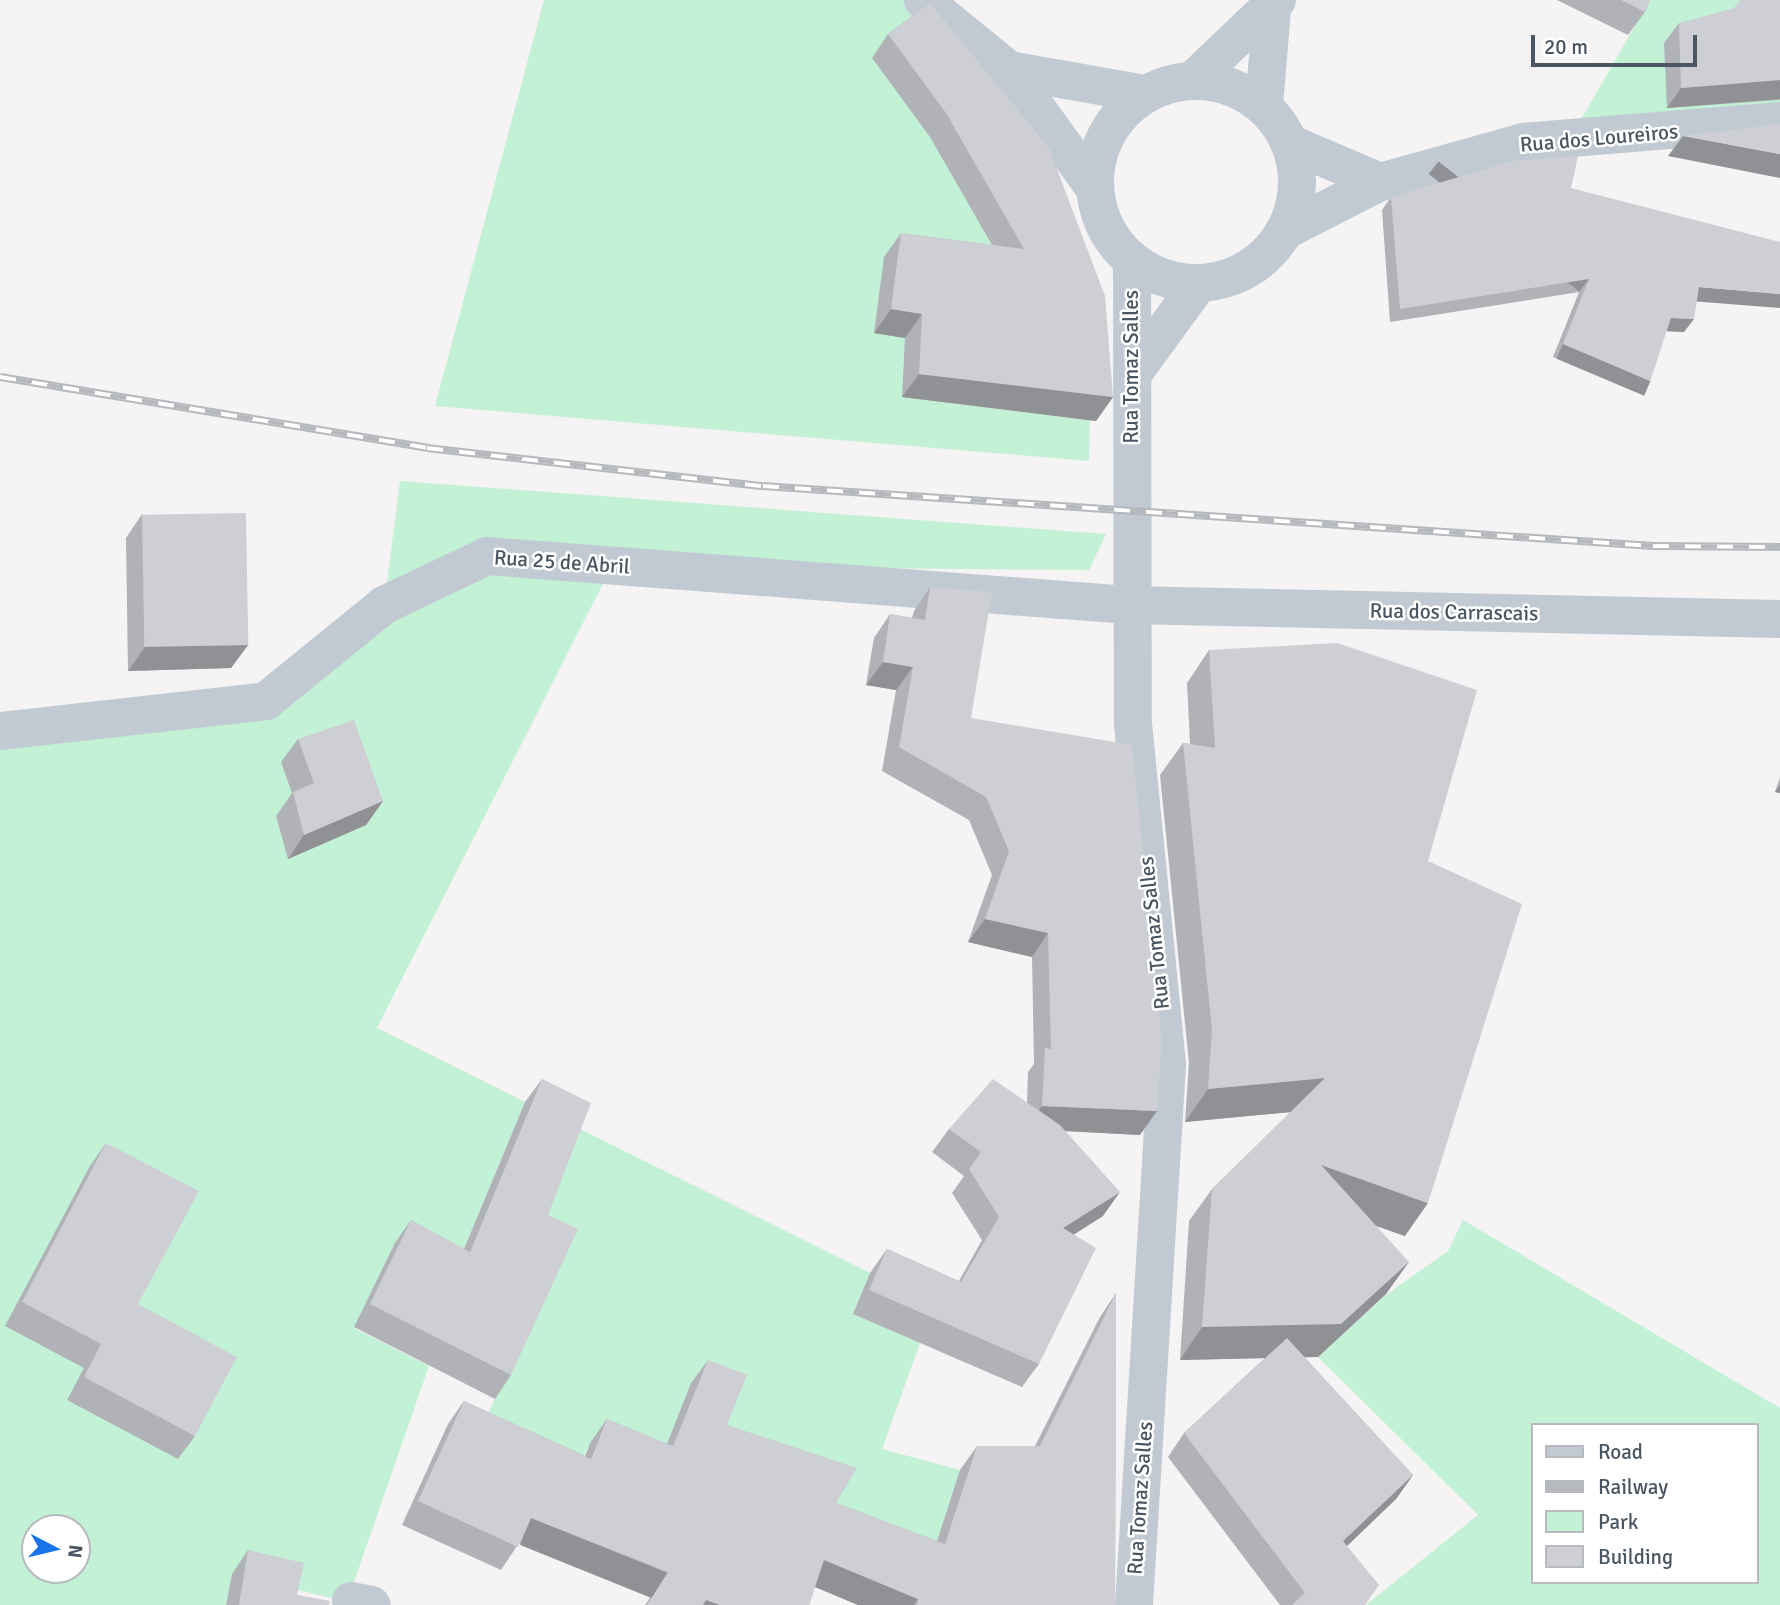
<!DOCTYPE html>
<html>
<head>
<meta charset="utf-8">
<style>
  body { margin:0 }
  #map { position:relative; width:1780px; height:1605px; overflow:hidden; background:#f5f3f3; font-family:Signika,sans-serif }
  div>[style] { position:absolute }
  .green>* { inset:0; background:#c3f1d5 }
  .minor>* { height:38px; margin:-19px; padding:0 19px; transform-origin:19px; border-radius:19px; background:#c1cad2 }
  .minor>.ring { margin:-19px; padding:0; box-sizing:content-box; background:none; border:38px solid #c1cad2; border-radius:50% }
  .rail>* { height:8px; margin-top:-4px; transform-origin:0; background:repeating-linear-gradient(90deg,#fff 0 16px,#b5b8bd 0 32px); box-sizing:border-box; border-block:2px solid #b5b8bd }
  .wall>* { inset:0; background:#b0b2b7 }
  .shaded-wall>* { inset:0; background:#909195; transform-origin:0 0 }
  .building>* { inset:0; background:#cdcfd5; transform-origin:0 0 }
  span { translate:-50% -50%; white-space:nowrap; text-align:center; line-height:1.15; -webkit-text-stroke:5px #fff; paint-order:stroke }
  .street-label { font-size:21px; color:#4a5661 }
  .legend { position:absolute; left:1531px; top:1423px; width:228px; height:161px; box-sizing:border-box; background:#fff; border:2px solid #b7bbc0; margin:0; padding:9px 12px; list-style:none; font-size:21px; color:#4a5661 }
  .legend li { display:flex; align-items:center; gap:14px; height:35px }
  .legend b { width:35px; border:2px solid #b7bbc0 }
  .north { position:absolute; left:21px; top:1514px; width:70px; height:70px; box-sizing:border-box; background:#fff; border:2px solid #b7bbc0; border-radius:50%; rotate:97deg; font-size:19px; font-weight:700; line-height:28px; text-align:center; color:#4a5661 }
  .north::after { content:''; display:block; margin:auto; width:24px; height:32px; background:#1a73e8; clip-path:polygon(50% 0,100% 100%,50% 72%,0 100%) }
  .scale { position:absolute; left:1531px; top:35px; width:166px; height:32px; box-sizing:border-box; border:4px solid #4a5661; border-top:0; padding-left:9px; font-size:21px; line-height:24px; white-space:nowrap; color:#4a5661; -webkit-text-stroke:5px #fff; paint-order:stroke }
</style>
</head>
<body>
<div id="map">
  <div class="green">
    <div style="clip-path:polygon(544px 0,913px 0,1091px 350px,1089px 461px,435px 406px)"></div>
    <div style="clip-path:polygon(1650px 0,1780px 0,1780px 121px,1568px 142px)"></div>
    <div style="clip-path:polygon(evenodd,400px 481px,1106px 534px,1089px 570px,612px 566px,377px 1028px,525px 1102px,453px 1276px,354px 1328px,429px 1366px,347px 1602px,232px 1574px,226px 1605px,0 1605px,0 731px,266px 701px,384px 605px,400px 481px,35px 1528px,77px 1528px,77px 1570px,35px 1570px,35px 1528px)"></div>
    <div style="clip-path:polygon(574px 1126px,870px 1273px,853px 1314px,920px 1343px,882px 1449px,960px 1470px,944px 1520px,965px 1581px,709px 1452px,692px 1383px,657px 1470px,590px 1443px,571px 1481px,477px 1438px,561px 1253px,532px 1239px)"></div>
    <div style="clip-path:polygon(evenodd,1463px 1220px,1780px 1408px,1780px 1605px,1366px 1605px,1478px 1515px,1318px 1357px,1386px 1295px,1448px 1251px,1463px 1220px,1533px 1425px,1757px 1425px,1757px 1582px,1533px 1582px,1533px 1425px)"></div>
  </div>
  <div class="minor">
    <div style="left:923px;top:0;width:111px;rotate:39.1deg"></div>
    <div style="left:1009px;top:70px;width:147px;rotate:54.1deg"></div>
    <div style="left:1009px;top:70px;width:138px;rotate:10deg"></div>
    <div style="left:1193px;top:80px;width:116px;rotate:-43.6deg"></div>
    <div class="ring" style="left:1095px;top:81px;width:164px;height:164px"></div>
    <div style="left:1264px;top:106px;width:98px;rotate:-85.3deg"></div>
    <div style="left:1291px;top:144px;width:97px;rotate:23.1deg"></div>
    <div style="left:1286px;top:230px;width:106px;rotate:-27.1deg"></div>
    <div style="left:1380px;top:182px;width:148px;rotate:-15.6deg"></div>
    <div style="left:1523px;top:142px;width:258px;rotate:-4.7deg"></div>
    <div style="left:1132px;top:260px;width:464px;rotate:89.9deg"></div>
    <div style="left:1133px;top:724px;width:343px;rotate:84.3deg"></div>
    <div style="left:1167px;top:1065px;width:541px;rotate:93.5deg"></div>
    <div style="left:1132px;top:375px;width:114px;rotate:-53.9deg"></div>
    <div style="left:0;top:731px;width:268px;rotate:-6.4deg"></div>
    <div style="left:266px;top:701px;width:152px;rotate:-39.1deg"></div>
    <div style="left:384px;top:605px;width:114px;rotate:-25.4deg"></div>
    <div style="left:487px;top:556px;width:643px;rotate:4.37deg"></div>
    <div style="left:1128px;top:605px;width:652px;rotate:1.23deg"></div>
    <div style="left:351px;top:1601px;width:21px;rotate:11deg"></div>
  </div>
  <div class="rail">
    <div style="left:0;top:377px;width:433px;rotate:9.4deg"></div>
    <div style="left:427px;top:448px;width:338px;rotate:6.5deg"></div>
    <div style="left:763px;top:486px;width:892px;rotate:3.86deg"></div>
    <div style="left:1653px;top:546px;width:127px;rotate:0.5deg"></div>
  </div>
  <div class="wall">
    <div style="clip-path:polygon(1557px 0,1650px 0,1645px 12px,1628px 35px)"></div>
    <div style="clip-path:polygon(1780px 0,1780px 100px,1667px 108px,1664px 43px,1679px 23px)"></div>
    <div style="clip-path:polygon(930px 3px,1113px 397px,1096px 421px,902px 397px,905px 338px,874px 333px,884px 257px,901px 233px,992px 245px,930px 137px,872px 58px,888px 34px)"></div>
    <div style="clip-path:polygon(1571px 188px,1697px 301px,1684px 332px,1666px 331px,1650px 381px,1641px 394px,1553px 357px,1579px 292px,1390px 322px,1382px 210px,1391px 197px)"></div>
    <div style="clip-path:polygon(142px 514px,248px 645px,231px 668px,128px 671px,126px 538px)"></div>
    <div style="clip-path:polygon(930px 587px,971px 718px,1140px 1135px,1066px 1131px,1103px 1216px,1073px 1235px,1039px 1364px,1022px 1387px,853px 1314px,870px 1273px,887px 1249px,959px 1281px,982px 1240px,952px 1193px,964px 1176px,932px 1152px,949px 1129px,1027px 1102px,1028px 1072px,1034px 1064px,1032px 957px,968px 942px,992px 875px,969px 820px,882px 771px,896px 690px,866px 685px,874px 638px,890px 614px,912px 618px,914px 611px)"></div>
    <div style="clip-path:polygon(1209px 650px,1428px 861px,1405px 1236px,1376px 1226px,1386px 1294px,1318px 1357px,1304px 1357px,1413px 1475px,1396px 1499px,1347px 1546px,1365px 1605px,1280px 1605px,1168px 1457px,1184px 1433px,1265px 1358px,1180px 1360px,1189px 1221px,1212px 1189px,1291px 1112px,1185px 1122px,1189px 1063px,1160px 775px,1183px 743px,1190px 744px,1187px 683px)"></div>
    <div style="clip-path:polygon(298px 739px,383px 801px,366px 825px,288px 859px,276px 816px,292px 793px,281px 762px)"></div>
    <div style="clip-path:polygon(1780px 777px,1780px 793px,1775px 792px)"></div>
    <div style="clip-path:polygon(542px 1079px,548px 1215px,511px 1375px,495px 1399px,354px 1327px,395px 1243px,411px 1220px,464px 1249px,525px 1102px)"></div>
    <div style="clip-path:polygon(106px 1143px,138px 1304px,195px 1436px,178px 1459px,67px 1400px,84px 1368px,5px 1326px,90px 1166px)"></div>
    <div style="clip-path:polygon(1116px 1293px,1115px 1605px,858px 1605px,815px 1587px,809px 1605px,645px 1605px,651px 1596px,519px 1543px,501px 1570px,402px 1525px,448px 1424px,464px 1401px,585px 1456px,590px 1443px,607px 1419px,667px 1444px,691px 1383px,708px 1360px,727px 1425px,836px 1503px,937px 1541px,960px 1470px,977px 1446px,1035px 1446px,1100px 1317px)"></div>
    <div style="clip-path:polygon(248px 1550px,297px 1595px,329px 1605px,226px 1605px,232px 1574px)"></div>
  </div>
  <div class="shaded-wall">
    <div style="clip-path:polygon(1780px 80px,1780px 98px,1779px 99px,1667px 108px,1681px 88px)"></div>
    <div style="clip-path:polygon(1683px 136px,1780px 154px,1780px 178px,1668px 156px)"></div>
    <div style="left:1589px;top:279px;width:16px;height:191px;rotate:128deg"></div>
    <div style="clip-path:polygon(1699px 287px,1780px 294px,1780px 308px,1690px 301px)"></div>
    <div style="clip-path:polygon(891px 309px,922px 314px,905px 338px,874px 333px)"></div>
    <div style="clip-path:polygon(1671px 318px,1694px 319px,1684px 332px,1661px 331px)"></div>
    <div style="left:1563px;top:344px;width:95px;height:16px;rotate:23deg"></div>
    <div style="clip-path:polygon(919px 374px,1113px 397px,1096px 421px,902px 397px)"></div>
    <div style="clip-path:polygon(248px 645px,231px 668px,128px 671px,145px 647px)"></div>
    <div style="clip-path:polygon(883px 662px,913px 667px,896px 690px,866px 685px)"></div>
    <div style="clip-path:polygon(1780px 785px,1780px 793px,1775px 792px)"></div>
    <div style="clip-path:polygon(383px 801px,366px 825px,288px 859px,304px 835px)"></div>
    <div style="clip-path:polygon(985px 919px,1048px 933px,1032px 957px,968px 942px)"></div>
    <div style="clip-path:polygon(1325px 1078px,1302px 1111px,1185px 1122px,1208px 1089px)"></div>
    <div style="clip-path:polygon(1042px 1106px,1157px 1111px,1140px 1135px,1026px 1129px)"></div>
    <div style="clip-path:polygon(1321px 1165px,1428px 1203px,1405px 1236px,1298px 1198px)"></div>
    <div style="clip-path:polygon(1120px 1192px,1103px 1216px,1046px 1252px,1063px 1228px)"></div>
    <div style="clip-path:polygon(1409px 1262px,1386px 1294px,1318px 1357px,1180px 1360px,1202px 1327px)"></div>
    <div style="clip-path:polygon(1413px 1475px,1396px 1499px,1327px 1565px,1343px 1541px)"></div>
    <div style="left:531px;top:1518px;width:147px;height:29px;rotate:22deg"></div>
    <div style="clip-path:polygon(824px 1560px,918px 1599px,914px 1605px,858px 1605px,808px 1584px)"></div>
    <div style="clip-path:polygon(706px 1600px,720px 1605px,702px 1605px)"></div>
  </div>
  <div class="building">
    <div style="clip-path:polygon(1621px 0,1650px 0,1645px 12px)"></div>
    <div style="clip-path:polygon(1740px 0,1780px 0,1780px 80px,1681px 88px,1679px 23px,1734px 8px)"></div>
    <div style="clip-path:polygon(930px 3px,1049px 148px,1105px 296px,1113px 397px,919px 374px,922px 314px,891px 309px,901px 233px,1024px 249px,946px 113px,888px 34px)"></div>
    <div style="clip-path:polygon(1780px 124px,1780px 154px,1683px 136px)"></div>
    <div style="clip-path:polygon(1578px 156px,1571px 188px,1780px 242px,1780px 294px,1699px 287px,1694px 319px,1671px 318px,1650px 381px,1563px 344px,1589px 279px,1400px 309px,1391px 197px,1513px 161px)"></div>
    <div style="left:246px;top:513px;width:132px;height:104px;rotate:89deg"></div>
    <div style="clip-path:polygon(930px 587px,992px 592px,971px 718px,1132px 745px,1162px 1042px,1157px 1111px,1042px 1106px,1045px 1048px,1051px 1049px,1048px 933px,985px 919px,1009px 851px,986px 797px,899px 747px,913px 667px,883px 662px,890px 614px,925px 620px)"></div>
    <div style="clip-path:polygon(1337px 643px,1477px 690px,1428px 861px,1522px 904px,1428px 1203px,1321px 1165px,1409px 1262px,1341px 1324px,1202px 1327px,1212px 1189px,1325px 1078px,1208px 1089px,1212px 1030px,1183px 743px,1215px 748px,1209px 650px)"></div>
    <div style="clip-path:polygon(354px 720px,383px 801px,304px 835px,293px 792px,314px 783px,298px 739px)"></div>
    <div style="clip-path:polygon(542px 1079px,591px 1103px,548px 1215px,578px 1229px,511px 1375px,370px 1304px,411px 1220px,470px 1252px)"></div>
    <div style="clip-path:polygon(993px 1079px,1060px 1125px,1120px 1192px,1063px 1228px,1096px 1248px,1039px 1364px,869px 1290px,887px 1249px,961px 1282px,999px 1217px,969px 1169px,981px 1152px,949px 1129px)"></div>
    <div style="clip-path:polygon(106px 1143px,199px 1191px,138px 1304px,237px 1357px,195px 1436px,84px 1377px,101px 1344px,22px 1302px)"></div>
    <div style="clip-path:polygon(1116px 1293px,1115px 1605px,917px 1605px,918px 1599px,824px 1560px,809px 1605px,720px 1605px,706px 1600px,703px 1605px,647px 1605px,668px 1572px,531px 1518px,518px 1547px,418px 1501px,464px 1401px,591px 1459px,607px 1419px,673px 1446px,708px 1360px,747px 1375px,727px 1425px,857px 1468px,836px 1503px,945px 1544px,977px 1446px,1040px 1446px)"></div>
    <div style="clip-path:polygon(1287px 1338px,1413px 1475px,1343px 1541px,1379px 1585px,1365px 1605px,1292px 1605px,1305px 1593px,1184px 1433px)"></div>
    <div style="clip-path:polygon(248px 1550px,304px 1563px,297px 1595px,330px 1601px,329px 1605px,239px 1605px)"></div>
  </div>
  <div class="street-label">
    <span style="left:1599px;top:138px;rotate:-5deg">Rua dos Loureiros</span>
    <span style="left:1131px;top:367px;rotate:-90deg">Rua Tomaz Salles</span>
    <span style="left:562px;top:562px;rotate:4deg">Rua 25 de Abril</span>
    <span style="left:1454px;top:612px;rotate:1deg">Rua dos Carrascais</span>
    <span style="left:1154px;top:933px;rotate:-96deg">Rua Tomaz Salles</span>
    <span style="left:1140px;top:1498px;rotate:-86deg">Rua Tomaz Salles</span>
  </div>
  <ul class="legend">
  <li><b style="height:9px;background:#c1cad2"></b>Road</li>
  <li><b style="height:9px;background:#b5b8bd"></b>Railway</li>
  <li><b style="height:19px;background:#c3f1d5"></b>Park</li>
  <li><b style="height:19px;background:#cdcfd5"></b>Building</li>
  </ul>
  <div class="north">N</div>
  <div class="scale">20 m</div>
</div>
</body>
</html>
